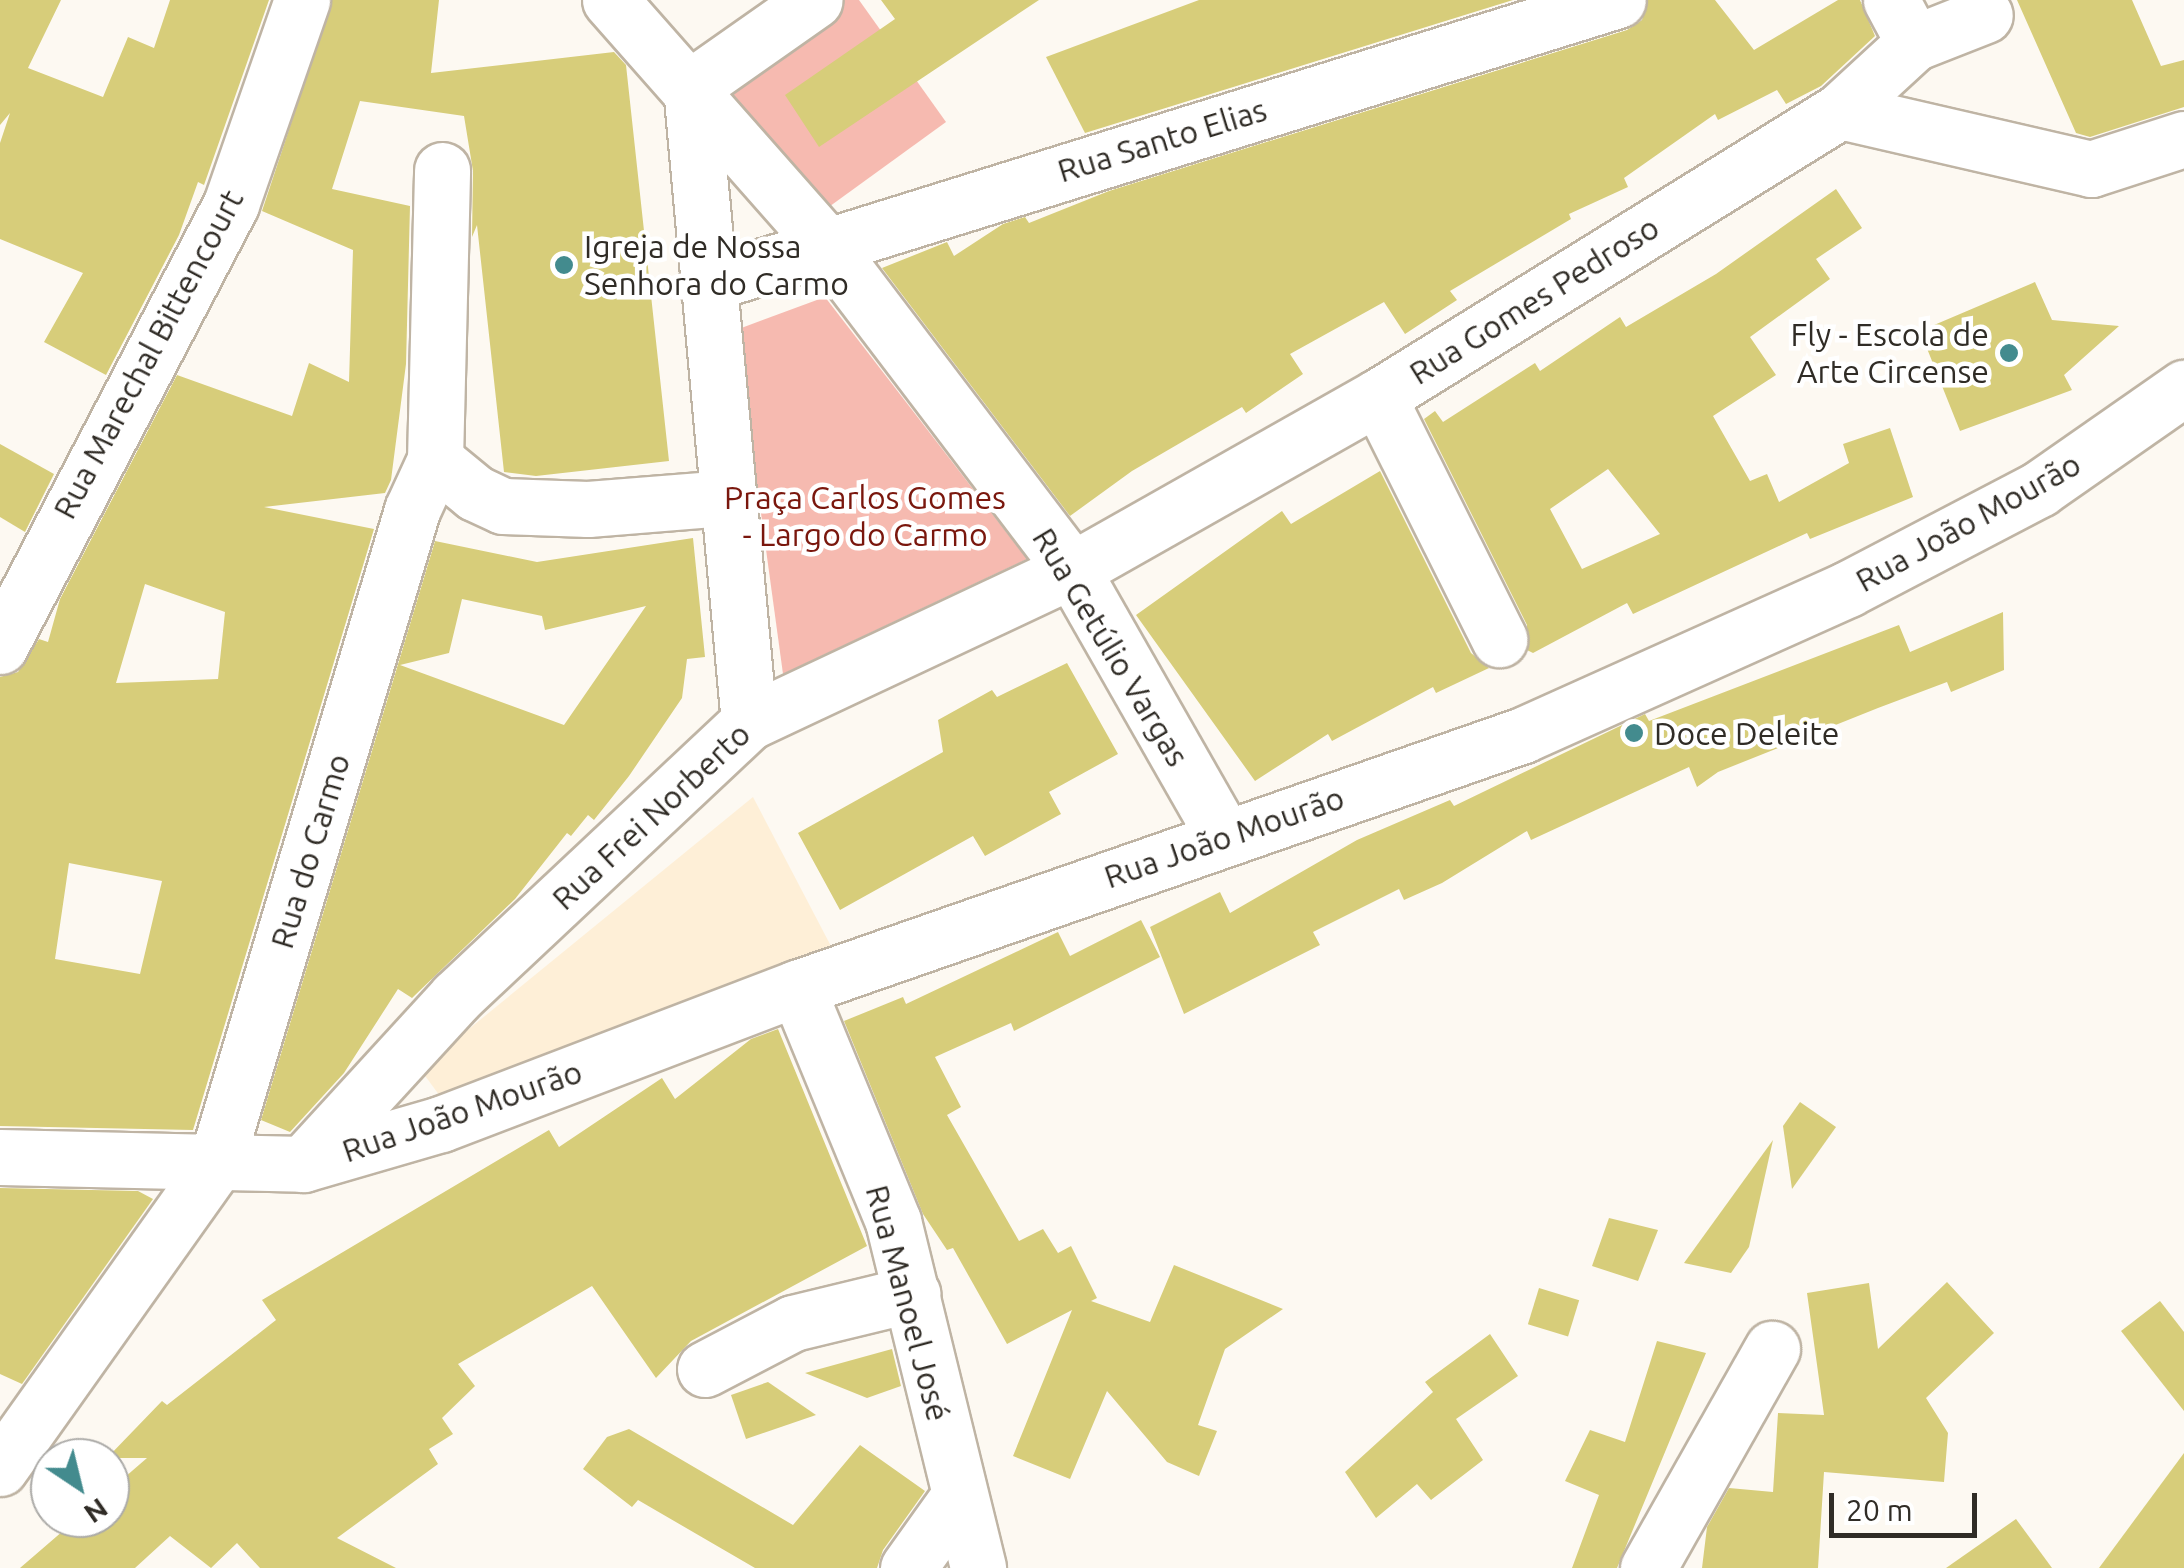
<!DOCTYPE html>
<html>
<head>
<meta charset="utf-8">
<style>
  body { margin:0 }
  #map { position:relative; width:2184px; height:1568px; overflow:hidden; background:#fdf9f2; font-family:Ubuntu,sans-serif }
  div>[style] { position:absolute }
  .built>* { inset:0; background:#feefd7 }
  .green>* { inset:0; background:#f6bab0 }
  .building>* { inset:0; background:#d7cd7a; transform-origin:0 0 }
  .roads { filter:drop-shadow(2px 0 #bfb4a4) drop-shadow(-2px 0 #bfb4a4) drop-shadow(0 2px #bfb4a4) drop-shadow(0 -2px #bfb4a4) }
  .street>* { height:55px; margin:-27.5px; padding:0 27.5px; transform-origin:27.5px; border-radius:27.5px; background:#fff }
  .secondary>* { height:55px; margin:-27.5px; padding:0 27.5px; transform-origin:27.5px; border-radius:27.5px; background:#fff }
  .dots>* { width:28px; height:28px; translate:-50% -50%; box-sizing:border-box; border:5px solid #fff; border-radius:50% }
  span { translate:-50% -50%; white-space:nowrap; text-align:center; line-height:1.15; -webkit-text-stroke:9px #fff; paint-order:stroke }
  .street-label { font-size:32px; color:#302c26 }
  .poi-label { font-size:32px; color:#302c26 }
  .left { translate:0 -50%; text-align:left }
  .right { translate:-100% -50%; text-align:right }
  .park-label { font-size:32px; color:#7a170d }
  .north { position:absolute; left:30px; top:1438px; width:100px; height:100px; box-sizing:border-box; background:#fff; border:2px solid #acaba8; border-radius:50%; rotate:145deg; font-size:28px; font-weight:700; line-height:40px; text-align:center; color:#302c26 }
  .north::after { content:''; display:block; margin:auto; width:35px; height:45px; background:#438b8e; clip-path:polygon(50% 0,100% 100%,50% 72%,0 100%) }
  .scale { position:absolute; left:1829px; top:1493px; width:148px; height:45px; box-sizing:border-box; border:5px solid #302c26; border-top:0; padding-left:12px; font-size:30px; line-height:35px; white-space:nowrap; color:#302c26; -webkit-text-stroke:8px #fff; paint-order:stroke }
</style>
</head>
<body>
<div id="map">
  <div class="built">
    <div style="clip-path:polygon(753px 797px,833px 950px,451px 1111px,420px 1069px)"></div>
  </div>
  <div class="green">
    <div style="clip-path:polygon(833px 0,859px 0,946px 122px,815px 217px,720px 81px)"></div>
    <div style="clip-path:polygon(825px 297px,1027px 559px,783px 674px,736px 330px)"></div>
  </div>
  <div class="building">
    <div style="clip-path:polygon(0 0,61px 0,28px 68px,103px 97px,128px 37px,154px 48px,170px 0,269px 0,204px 185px,198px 182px,179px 235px,106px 375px,44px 342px,83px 273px,0 239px,0 143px,10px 113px,0 125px)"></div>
    <div style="clip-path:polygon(evenodd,332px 0,439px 0,431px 73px,614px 52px,626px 65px,669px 461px,536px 476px,504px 472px,477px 225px,472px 237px,473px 171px,464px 116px,360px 101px,332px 189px,410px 206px,406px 364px,391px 480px,385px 493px,264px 507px,374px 529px,193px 1130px,0 1126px,0 677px,18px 672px,39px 639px,48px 642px,60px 599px,177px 375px,292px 416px,309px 363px,349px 382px,353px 250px,262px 211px,332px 0,145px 584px,225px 612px,218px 679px,116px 683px,145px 584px,332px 0,69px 863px,162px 881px,140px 974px,55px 959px,69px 863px)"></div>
    <div style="clip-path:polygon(881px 0,1039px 0,819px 147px,785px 95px,895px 19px)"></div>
    <div style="clip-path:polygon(1199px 0,1513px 0,1085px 133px,1046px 57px)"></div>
    <div style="clip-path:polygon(1648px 0,1715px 0,1754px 50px,1838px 0,1860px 0,1875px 36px,1821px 86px,1786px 104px,1777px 90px,1718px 120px,1715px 114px,1624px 178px,1628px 187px,1569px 214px,1571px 219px,1450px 291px,1457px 300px,1405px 334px,1384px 302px,1290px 354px,1303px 374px,1246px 413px,1242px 407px,1132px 471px,1070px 516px,882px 268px,947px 242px,954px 256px,1003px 224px,1025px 217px,1029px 223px,1109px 191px,1627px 30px,1642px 20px)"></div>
    <div style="clip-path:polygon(2017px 0,2132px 0,2161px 66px,2184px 60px,2184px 107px,2090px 137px,2076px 133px)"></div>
    <div style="clip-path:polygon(evenodd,1836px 189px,1862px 228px,1816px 259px,1830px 279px,1750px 337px,1776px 375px,1713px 416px,1750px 481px,1767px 474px,1779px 502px,1849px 463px,1843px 444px,1890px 428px,1913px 497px,1810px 539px,1807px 533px,1633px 614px,1627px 603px,1533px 653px,1527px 650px,1527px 625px,1424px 419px,1435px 411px,1443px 422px,1535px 363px,1540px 371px,1620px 317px,1626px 327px,1716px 274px,1836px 189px,1608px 469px,1660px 534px,1582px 569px,1550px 509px,1608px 469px)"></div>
    <div style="clip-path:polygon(2035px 282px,2052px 320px,2119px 326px,2064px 375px,2072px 390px,1960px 431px,1920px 331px)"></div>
    <div style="clip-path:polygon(0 444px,54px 474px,25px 532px,0 517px)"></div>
    <div style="clip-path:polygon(1380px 471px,1471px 653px,1489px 668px,1436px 693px,1433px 687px,1332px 741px,1328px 734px,1255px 781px,1136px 615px,1282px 511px,1291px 524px)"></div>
    <div style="clip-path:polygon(evenodd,693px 538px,705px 657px,687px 659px,682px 698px,629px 776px,594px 820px,588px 815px,571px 836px,567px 833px,515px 899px,412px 998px,398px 989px,344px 1073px,290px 1132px,261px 1120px,435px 541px,537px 562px,693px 538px,462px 599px,542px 616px,545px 630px,646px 606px,564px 725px,400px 665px,449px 653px,462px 599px)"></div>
    <div style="clip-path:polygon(2003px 612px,2004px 670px,1951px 692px,1947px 682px,1878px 708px,1718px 772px,1697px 787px,1689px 767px,1531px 840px,1527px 831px,1442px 883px,1404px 900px,1399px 889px,1313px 932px,1320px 945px,1184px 1014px,1150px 927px,1220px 892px,1230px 913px,1357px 840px,1450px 800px,1454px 806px,1645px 714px,1649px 721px,1899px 625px,1910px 652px)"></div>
    <div style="clip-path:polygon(1067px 663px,1118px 754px,1049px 792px,1061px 814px,985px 856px,973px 836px,840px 910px,798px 833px,943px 752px,938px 720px,992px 690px,997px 697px)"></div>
    <div style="clip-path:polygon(1141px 920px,1160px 957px,1014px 1031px,1011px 1023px,935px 1057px,961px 1107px,947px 1115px,1019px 1241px,1043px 1229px,1058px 1253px,1071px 1246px,1097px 1298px,1091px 1301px,1150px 1322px,1174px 1265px,1283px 1309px,1225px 1349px,1198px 1425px,1217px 1431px,1199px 1476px,1167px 1462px,1107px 1391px,1070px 1479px,1013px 1456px,1072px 1310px,1007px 1344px,953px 1248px,947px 1250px,923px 1214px,844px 1021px,903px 997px,906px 1004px,1058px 932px,1070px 956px)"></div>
    <div style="clip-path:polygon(778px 1029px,867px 1246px,691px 1341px,656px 1378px,592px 1286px,458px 1364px,475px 1386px,442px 1418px,453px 1434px,429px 1449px,438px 1464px,337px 1538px,396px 1568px,260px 1568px,237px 1543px,211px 1568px,170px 1536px,135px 1568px,20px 1568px,78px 1518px,110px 1518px,110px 1490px,147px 1458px,107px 1458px,162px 1401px,167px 1405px,276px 1320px,262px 1300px,549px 1130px,559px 1147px,662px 1078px,675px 1099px,751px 1039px)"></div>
    <div style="clip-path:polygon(1800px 1102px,1836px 1127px,1792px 1189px,1783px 1126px)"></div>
    <div style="clip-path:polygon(1773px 1140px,1749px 1247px,1731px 1273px,1684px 1263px)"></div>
    <div style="clip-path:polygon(0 1188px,138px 1191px,153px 1199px,22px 1384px,0 1374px)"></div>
    <div style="clip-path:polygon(1609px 1218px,1658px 1230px,1638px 1281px,1592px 1266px)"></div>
    <div style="clip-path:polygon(1947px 1282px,1994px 1333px,1926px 1398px,1948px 1433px,1944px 1482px,1824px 1472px,1818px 1568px,1702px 1568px,1707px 1527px,1729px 1488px,1773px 1492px,1778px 1413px,1824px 1415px,1807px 1293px,1869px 1283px,1878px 1349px)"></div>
    <div style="left:1539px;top:1288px;width:42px;height:38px;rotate:17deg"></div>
    <div style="clip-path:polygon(2160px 1301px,2184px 1332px,2184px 1411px,2121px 1331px)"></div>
    <div style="clip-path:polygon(1490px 1334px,1518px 1376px,1456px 1419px,1483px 1460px,1431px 1500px,1417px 1484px,1376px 1518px,1345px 1472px,1433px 1392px,1425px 1382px)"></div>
    <div style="clip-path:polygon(1657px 1341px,1706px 1353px,1617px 1568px,1572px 1568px,1599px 1495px,1565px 1481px,1590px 1430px,1625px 1442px)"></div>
    <div style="clip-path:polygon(892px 1349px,901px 1386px,867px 1398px,805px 1373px)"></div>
    <div style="clip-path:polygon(768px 1382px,816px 1415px,746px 1439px,731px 1395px)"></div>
    <div style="clip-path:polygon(629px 1429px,793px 1525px,860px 1445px,925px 1491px,883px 1550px,877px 1568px,755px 1568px,638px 1500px,632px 1507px,583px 1469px,607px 1437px)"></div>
    <div style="clip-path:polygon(2184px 1453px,2184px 1568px,2099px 1568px)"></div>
    <div style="clip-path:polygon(2016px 1519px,2052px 1568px,1946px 1568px)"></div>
  </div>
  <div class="roads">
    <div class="street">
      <div style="left:1891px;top:0;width:49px;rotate:61.9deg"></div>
      <div style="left:1840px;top:111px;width:258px;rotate:13deg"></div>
      <div style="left:2091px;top:169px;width:98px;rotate:-17.9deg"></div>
      <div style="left:706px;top:284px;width:955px;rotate:-17.3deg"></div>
      <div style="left:1378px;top:397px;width:271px;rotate:63.4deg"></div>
      <div style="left:435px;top:460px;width:52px;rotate:39.5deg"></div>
      <div style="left:475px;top:493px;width:31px;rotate:25deg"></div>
      <div style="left:503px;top:506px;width:85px;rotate:2deg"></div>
      <div style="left:588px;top:509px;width:136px;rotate:-4.6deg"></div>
      <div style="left:0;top:646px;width:499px;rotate:-62.4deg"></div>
      <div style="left:231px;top:204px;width:216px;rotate:-70.8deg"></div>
      <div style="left:749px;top:722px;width:638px;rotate:-95.22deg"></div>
      <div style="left:691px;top:87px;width:151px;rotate:-35.1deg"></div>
      <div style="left:797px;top:988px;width:252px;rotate:67.6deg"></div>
      <div style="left:893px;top:1221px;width:357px;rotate:76.2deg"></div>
      <div style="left:303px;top:1164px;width:226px;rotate:-47.5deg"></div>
      <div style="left:456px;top:997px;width:402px;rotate:-43.2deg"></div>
      <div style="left:749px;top:722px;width:357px;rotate:-25.2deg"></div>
      <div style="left:1072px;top:570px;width:352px;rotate:-29.5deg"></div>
      <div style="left:1378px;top:397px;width:543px;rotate:-31.76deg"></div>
      <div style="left:1840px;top:111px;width:100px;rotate:-42.6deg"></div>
      <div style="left:1914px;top:43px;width:76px;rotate:-21.5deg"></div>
      <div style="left:705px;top:1369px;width:99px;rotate:-27.6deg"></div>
      <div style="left:793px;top:1323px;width:123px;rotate:-13.6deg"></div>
      <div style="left:0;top:1468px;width:371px;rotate:-54.6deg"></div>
      <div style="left:215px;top:1166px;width:685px;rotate:-73.28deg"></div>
      <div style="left:412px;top:510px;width:55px;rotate:-65.3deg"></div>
      <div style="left:435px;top:460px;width:290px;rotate:-88.6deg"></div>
      <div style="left:908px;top:1568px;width:86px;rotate:-54.5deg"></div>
      <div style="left:1648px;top:1568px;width:252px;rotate:-60.5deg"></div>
    </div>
    <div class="secondary">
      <div style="left:610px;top:0;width:325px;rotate:48.6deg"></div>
      <div style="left:825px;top:244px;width:409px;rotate:52.8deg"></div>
      <div style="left:1072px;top:570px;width:305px;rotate:60.3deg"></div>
      <div style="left:0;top:1157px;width:303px;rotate:1.3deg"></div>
      <div style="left:303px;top:1164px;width:144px;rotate:-16.2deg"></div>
      <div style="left:441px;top:1124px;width:381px;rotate:-20.9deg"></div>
      <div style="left:797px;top:988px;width:769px;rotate:-19.21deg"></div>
      <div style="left:1523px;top:735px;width:356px;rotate:-24.2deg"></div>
      <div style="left:1848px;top:589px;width:216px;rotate:-27.6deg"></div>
      <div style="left:2039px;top:489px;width:177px;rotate:-34.9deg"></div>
    </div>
  </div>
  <div class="dots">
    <div style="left:564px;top:265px;background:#438b8e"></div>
    <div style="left:2009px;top:353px;background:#438b8e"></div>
    <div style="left:1634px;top:733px;background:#438b8e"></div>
  </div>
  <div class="street-label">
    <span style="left:1162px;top:140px;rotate:-17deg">Rua Santo Elias</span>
    <span style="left:1534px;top:300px;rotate:-32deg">Rua Gomes Pedroso</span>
    <span style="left:148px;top:354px;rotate:-62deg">Rua Marechal Bittencourt</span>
    <span style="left:1968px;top:522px;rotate:-29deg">Rua João Mourão</span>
    <span style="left:1111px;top:647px;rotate:59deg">Rua Getúlio Vargas</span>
    <span style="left:651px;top:816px;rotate:-43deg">Rua Frei Norberto</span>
    <span style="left:1224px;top:837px;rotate:-19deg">Rua João Mourão</span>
    <span style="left:310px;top:851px;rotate:-73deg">Rua do Carmo</span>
    <span style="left:462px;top:1111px;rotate:-19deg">Rua João Mourão</span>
    <span style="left:908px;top:1303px;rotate:75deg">Rua Manoel José</span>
  </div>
  <div class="poi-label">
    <span class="left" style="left:584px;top:265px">Igreja de Nossa<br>Senhora do Carmo</span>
    <span class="right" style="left:1989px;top:353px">Fly - Escola de<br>Arte Circense</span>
    <span class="left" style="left:1654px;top:733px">Doce Deleite</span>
  </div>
  <div class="park-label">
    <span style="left:865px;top:516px">Praça Carlos Gomes<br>- Largo do Carmo</span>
  </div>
  <div class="north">N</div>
  <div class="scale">20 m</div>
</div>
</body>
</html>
